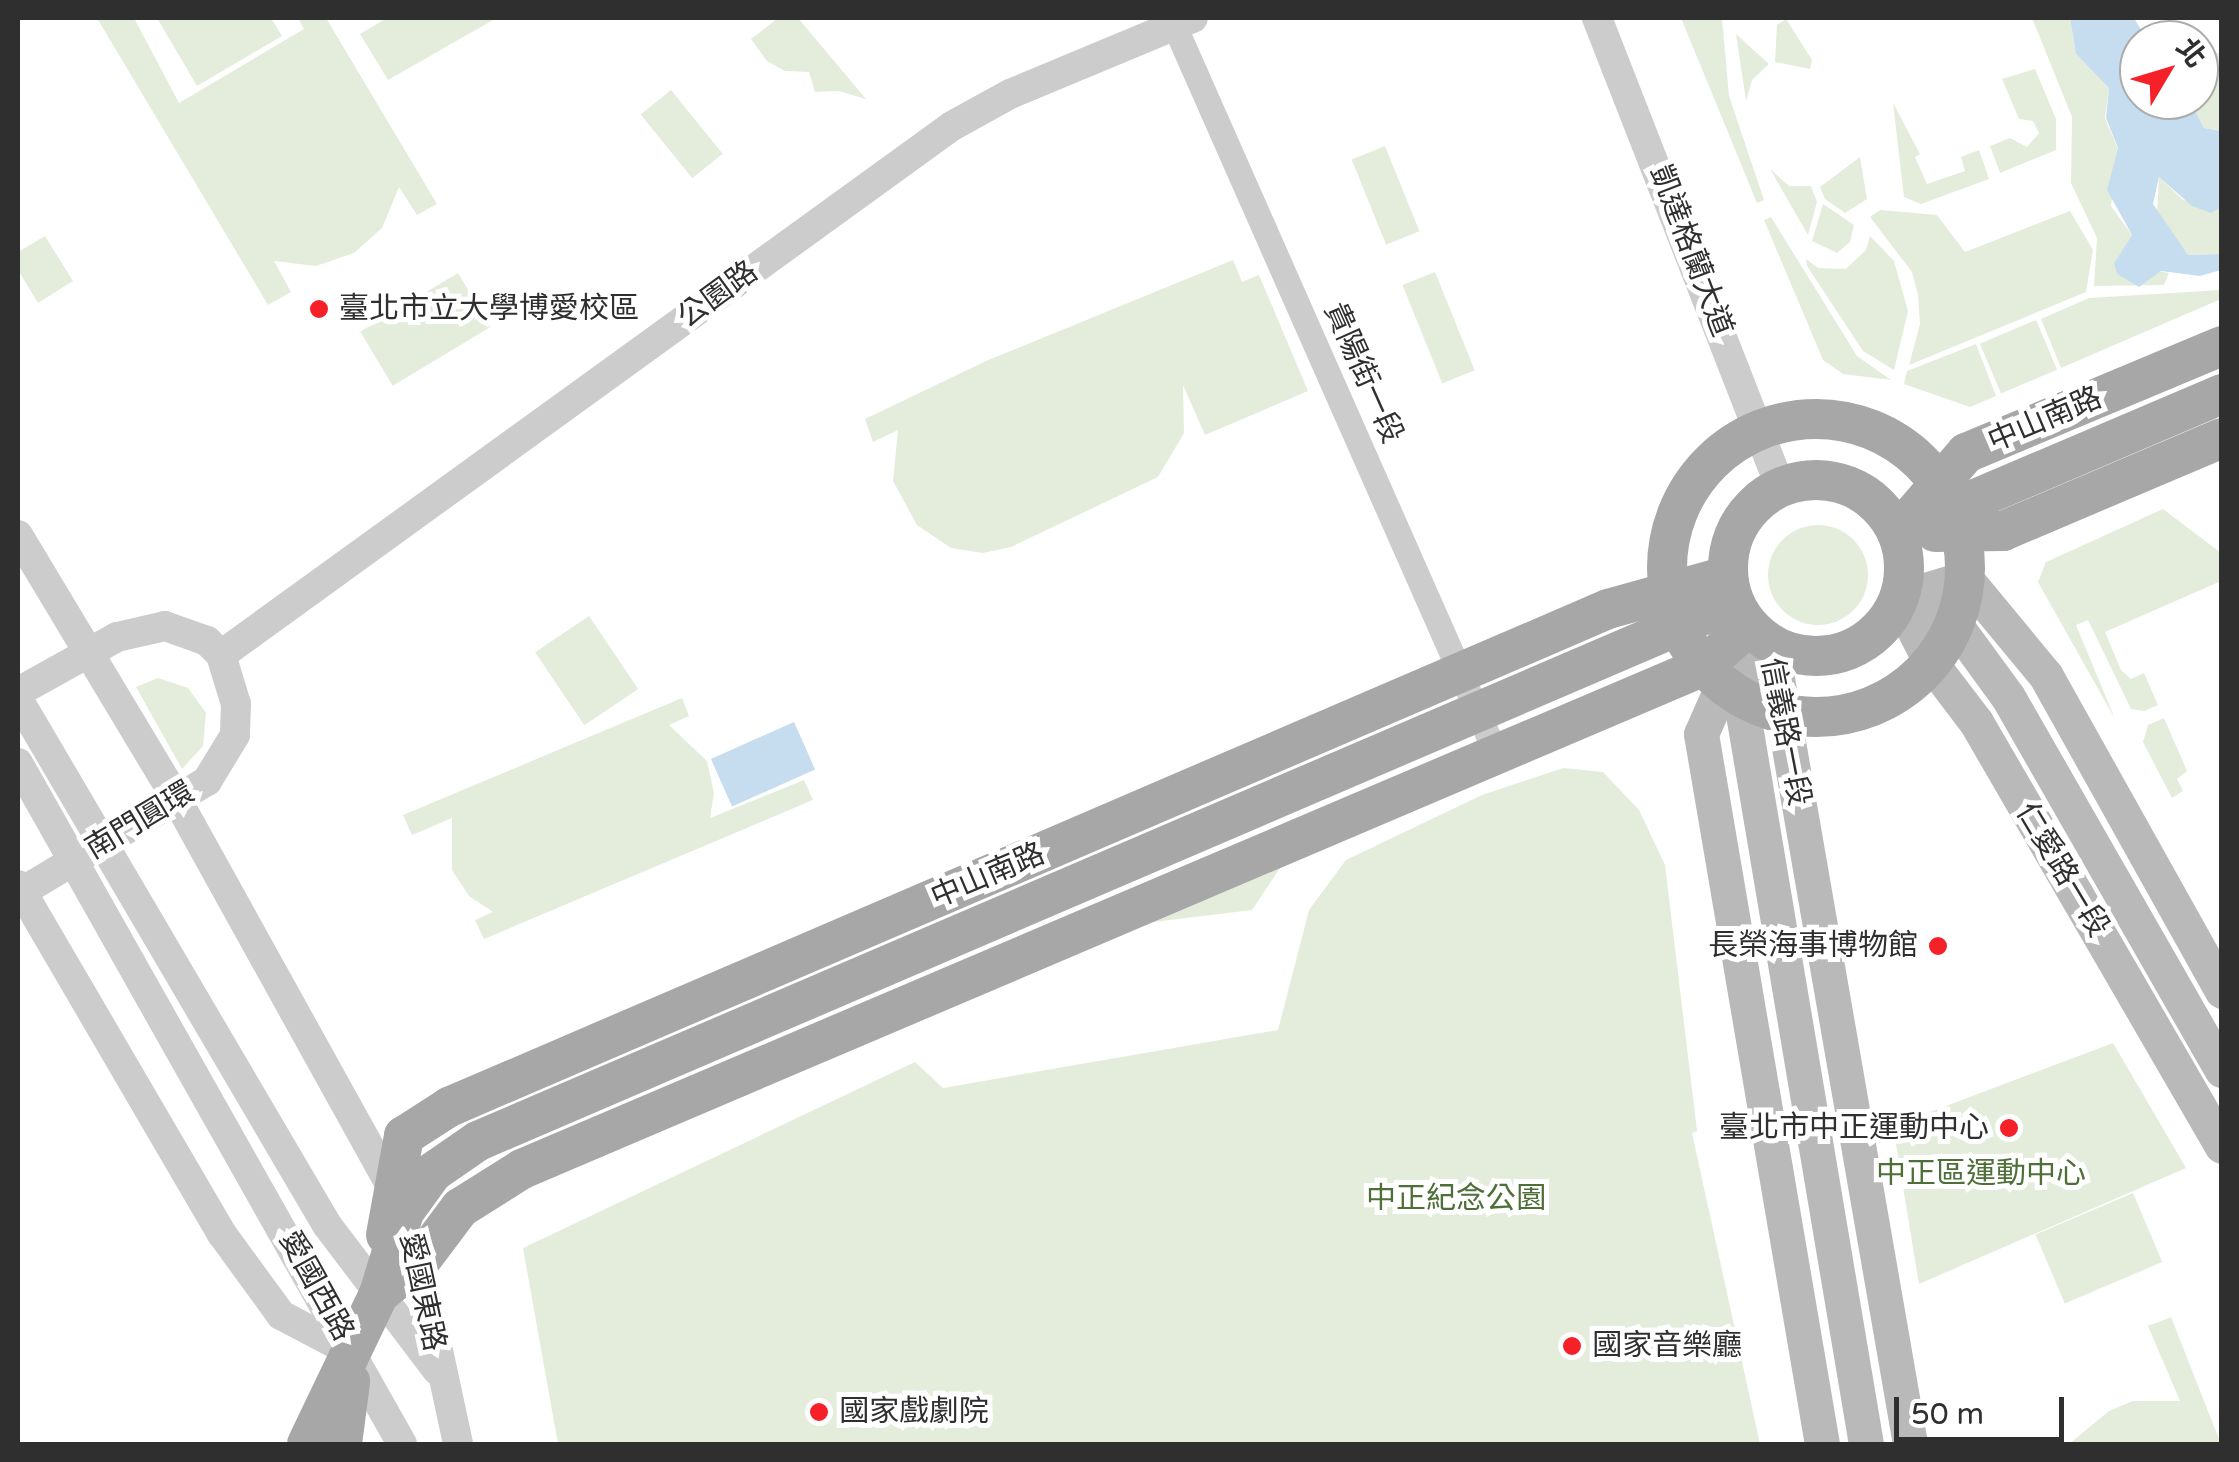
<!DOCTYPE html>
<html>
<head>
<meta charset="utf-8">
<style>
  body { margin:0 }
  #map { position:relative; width:2239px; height:1462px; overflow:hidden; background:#fff; font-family:"Varela Round","Noto Sans TC",sans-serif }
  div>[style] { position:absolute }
  .green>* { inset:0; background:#e4eddb; transform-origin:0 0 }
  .round { border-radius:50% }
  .water>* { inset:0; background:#c6ddef; transform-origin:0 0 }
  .minor>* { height:25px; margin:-12.5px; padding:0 12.5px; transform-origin:12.5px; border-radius:12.5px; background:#ccc }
  .tertiary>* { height:30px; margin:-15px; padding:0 15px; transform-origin:15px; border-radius:15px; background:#ccc }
  .secondary>* { height:35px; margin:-17.5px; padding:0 17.5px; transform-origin:17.5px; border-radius:17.5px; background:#b9b9b9 }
  .primary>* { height:40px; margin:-20px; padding:0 20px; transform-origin:20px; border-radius:20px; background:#a7a7a7 }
  .primary>.ring { margin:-20px; padding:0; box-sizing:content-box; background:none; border:40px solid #a7a7a7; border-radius:50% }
  .dots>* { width:28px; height:28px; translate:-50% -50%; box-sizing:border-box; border:5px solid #fff; border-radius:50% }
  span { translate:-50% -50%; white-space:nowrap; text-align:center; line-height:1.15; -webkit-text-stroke:10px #fff; paint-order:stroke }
  .street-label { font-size:30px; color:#2f2f2f }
  .poi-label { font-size:30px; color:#2f2f2f }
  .left { translate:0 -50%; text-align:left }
  .right { translate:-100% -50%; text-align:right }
  .park-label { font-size:30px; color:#4f6f38 }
  .frame { position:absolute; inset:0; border:20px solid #2f2f2f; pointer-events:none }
  .north { position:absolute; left:2119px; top:20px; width:100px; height:100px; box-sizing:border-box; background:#fff; border:2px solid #acacac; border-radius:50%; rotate:52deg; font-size:28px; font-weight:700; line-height:40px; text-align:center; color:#2f2f2f }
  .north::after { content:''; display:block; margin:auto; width:35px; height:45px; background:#f52128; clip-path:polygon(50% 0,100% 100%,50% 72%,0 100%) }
  .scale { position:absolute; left:1894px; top:1397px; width:170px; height:45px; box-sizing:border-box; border:5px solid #2f2f2f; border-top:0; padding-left:12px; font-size:30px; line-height:35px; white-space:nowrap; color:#2f2f2f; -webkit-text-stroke:8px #fff; paint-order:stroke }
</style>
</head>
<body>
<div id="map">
  <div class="green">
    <div style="clip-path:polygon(97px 18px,134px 18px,179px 103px,304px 29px,298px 18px,326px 18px,437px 204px,417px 215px,399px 187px,382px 228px,354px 253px,316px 266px,274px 261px,291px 292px,268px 305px)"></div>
    <div style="clip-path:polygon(157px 18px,271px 18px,282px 36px,197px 86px)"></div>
    <div style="clip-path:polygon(387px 18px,491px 18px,493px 20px,388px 80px,360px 34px)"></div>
    <div style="clip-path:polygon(778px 18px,798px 18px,866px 99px,839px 91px,815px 92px,809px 72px,785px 71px,767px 61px,751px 39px)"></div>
    <div style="clip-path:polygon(1681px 18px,1722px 18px,1729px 96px,1764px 200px,1757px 203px)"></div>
    <div style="clip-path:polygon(2032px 18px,2070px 18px,2076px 54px,2109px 88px,2105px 118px,2118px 149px,2111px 206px,2132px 235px,2114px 263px,2169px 273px,2164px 285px,2094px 286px,2097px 238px,2071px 183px,2072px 117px)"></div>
    <div style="clip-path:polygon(1786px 19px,1812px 60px,1810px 69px,1775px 62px,1777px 25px)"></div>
    <div style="clip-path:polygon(1736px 34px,1769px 64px,1752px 80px,1746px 101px)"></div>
    <div style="clip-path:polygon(2199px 43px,2221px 55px,2221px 131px,2204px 128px,2189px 106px,2189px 100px,2199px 100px)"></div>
    <div style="clip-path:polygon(2035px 69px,2056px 119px,2056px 150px,2000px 173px,1990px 146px,2010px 138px,2027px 147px,2039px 133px,2033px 121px,2019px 119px,2002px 79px)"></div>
    <div style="left:671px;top:90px;width:82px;height:39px;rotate:51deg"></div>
    <div style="clip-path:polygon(1893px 103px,1920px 154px,1915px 157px,1927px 184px,1965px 171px,1961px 157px,1979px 150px,1989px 179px,1921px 204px,1904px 197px)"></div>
    <div style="left:1385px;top:146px;width:92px;height:36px;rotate:68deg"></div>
    <div style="clip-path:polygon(1860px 157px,1867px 199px,1845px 213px,1825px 199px,1820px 187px)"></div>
    <div style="clip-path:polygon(1770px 169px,1789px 186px,1811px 186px,1817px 202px,1808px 235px)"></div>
    <div style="clip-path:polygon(2159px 177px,2183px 200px,2221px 207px,2221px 254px,2188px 255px,2157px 213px)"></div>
    <div style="clip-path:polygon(1823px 204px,1854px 225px,1850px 242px,1837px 253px,1812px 241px)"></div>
    <div style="clip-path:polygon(1880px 210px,1937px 215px,1965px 252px,2070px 211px,2093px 250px,2086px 292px,1909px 365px,1920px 324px,1918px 295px,1912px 272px,1870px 217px)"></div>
    <div style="clip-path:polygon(1771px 217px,1857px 356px,1891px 380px,1843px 374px,1823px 360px,1764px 220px)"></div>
    <div style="clip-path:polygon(45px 236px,73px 281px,38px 303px,18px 270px,18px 252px)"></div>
    <div style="clip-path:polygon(1870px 236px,1894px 261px,1908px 311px,1894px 370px,1863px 351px,1807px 266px,1806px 259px,1818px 268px,1846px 269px,1866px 250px)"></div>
    <div style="clip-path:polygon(1233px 260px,1242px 282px,1259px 275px,1308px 391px,1205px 435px,1183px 385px,1184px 433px,1158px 477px,1011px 547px,983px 553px,951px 548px,917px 525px,893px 481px,898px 430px,873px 442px,865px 419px,986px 361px)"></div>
    <div style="left:1435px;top:272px;width:106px;height:35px;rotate:68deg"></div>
    <div style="left:458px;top:273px;width:63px;height:114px;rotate:59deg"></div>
    <div style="clip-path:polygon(2221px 290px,2221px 299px,2061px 368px,2041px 319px,2089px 298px)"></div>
    <div style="left:2036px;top:320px;width:54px;height:61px;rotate:67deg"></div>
    <div style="clip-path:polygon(1976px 344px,1996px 396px,1970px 407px,1904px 384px,1907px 371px)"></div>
    <div style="clip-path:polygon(2163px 509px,2221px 553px,2221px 581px,2105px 632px,2121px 670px,2131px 679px,2144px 673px,2158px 705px,2144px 711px,2131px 709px,2088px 620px,2076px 625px,2115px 719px,2038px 582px,2046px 562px)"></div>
    <div class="round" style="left:1768px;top:525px;width:100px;height:100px"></div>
    <div style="left:589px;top:616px;width:88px;height:65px;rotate:56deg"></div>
    <div style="clip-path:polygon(158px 678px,188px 688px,206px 713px,203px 746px,182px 769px,136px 687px)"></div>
    <div style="clip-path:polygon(682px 698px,689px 716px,669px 725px,707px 761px,714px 793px,710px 818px,804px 780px,813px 800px,484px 939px,475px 920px,493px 912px,469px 896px,452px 870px,452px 818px,412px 835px,403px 815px)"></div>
    <div style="clip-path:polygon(2164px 718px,2187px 771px,2177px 779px,2183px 791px,2172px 798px,2143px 742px,2148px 725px)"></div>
    <div style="clip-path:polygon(1563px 768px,1603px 772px,1639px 810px,1665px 865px,1697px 1131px,1692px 1133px,1760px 1444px,558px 1444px,523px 1248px,915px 1062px,943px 1088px,1278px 1030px,1309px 910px,1346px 860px,1482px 795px)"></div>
    <div style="clip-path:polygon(1284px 862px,1252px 910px,1146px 923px)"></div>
    <div style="clip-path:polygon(2113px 1043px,2186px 1168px,1919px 1284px,1893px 1126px)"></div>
    <div style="left:2133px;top:1193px;width:75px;height:106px;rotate:67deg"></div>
    <div style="clip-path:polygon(2171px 1317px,2221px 1444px,2069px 1444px,2109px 1411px,2133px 1401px,2180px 1401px,2148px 1326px)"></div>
  </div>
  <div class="water">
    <div style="clip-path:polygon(2070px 18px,2134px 18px,2147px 40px,2139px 40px,2139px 100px,2189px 100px,2204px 128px,2221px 131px,2221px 207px,2211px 213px,2192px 206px,2159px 177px,2153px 204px,2188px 255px,2221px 254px,2221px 270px,2200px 276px,2161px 271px,2139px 287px,2117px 274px,2114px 263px,2132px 235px,2107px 190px,2118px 148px,2106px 118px,2109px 88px,2076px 54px)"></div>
    <div style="left:794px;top:722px;width:52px;height:91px;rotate:66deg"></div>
  </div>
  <div class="minor">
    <div style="left:1171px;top:18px;width:805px;rotate:66.17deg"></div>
  </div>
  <div class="tertiary">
    <div style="left:1597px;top:18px;width:503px;rotate:68.64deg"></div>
    <div style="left:18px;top:535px;width:309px;rotate:59deg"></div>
    <div style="left:177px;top:800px;width:452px;rotate:61deg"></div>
    <div style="left:221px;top:655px;width:902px;rotate:-35.89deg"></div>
    <div style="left:952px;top:126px;width:66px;rotate:-28.9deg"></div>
    <div style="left:1010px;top:94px;width:198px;rotate:-22.6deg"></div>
    <div style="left:18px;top:692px;width:113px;rotate:-29.1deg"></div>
    <div style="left:117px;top:637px;width:49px;rotate:-12.9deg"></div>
    <div style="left:165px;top:626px;width:45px;rotate:19.7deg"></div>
    <div style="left:207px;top:641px;width:20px;rotate:45deg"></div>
    <div style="left:221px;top:655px;width:51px;rotate:73deg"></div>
    <div style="left:236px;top:704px;width:31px;rotate:92deg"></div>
    <div style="left:235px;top:735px;width:54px;rotate:121.3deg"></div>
    <div style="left:207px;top:781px;width:220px;rotate:149.1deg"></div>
    <div style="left:18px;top:699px;width:610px;rotate:59.57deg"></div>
    <div style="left:327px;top:1225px;width:182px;rotate:52.8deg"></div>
    <div style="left:18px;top:763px;width:782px;rotate:60.58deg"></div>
    <div style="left:18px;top:885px;width:404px;rotate:59.7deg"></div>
    <div style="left:222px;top:1234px;width:100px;rotate:53.9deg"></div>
    <div style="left:281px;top:1315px;width:81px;rotate:27.8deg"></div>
    <div style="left:415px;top:1243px;width:206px;rotate:77.9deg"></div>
  </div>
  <div class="secondary">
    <div style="left:1898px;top:598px;width:73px;rotate:63.1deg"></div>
    <div style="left:1931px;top:663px;width:74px;rotate:52.7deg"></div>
    <div style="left:1976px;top:722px;width:490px;rotate:59.9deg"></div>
    <div style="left:1898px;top:598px;width:61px;rotate:24.1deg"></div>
    <div style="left:1954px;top:623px;width:92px;rotate:53.9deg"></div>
    <div style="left:2008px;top:697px;width:430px;rotate:60.2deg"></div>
    <div style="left:1898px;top:598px;width:70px;rotate:-16.6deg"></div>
    <div style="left:1965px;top:578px;width:127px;rotate:50.4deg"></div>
    <div style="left:2046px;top:676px;width:361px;rotate:60.8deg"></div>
    <div style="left:1746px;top:632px;width:111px;rotate:113.8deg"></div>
    <div style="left:1701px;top:734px;width:720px;rotate:80.33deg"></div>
    <div style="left:1771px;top:644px;width:61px;rotate:120.8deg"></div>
    <div style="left:1740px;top:696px;width:759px;rotate:80.44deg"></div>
    <div style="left:1771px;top:644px;width:812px;rotate:80.14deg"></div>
  </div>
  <div class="primary">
    <div class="ring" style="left:1667px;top:419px;width:258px;height:258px"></div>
    <div class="ring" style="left:1728px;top:480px;width:136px;height:136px"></div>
    <div style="left:1931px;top:518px;width:316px;rotate:-23.1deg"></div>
    <div style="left:1935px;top:532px;width:68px;rotate:-0.8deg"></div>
    <div style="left:2003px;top:531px;width:238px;rotate:-23deg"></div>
    <div style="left:1897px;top:533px;width:106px;rotate:-49.2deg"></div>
    <div style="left:1966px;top:453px;width:277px;rotate:-22.7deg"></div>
    <div style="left:386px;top:1235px;width:101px;rotate:-79.7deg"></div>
    <div style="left:404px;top:1136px;width:54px;rotate:-32.8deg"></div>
    <div style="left:449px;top:1107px;width:1261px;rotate:-23.25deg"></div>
    <div style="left:1608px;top:609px;width:123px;rotate:-15.5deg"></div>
    <div style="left:379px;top:1294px;width:54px;rotate:-39deg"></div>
    <div style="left:421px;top:1260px;width:65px;rotate:-53.1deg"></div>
    <div style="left:460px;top:1208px;width:73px;rotate:-32.2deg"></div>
    <div style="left:522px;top:1169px;width:1285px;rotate:-23.05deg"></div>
    <div style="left:1704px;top:666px;width:60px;rotate:-41.6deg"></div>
    <div style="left:307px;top:1444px;width:166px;rotate:-64.4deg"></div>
    <div style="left:379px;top:1294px;width:86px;rotate:-73deg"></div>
    <div style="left:404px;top:1212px;width:49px;rotate:-54.1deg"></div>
    <div style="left:433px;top:1172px;width:55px;rotate:-34.6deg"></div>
    <div style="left:478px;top:1141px;width:1367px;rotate:-23.23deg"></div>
    <div style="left:342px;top:1444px;width:63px;rotate:-82.6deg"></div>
  </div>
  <div class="dots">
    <div style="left:319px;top:309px;background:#f52128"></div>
    <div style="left:1938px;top:946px;background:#f52128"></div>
    <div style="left:2009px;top:1128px;background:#f52128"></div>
    <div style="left:1572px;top:1346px;background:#f52128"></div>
    <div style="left:819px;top:1412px;background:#f52128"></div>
  </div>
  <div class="street-label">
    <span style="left:1691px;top:251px;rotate:69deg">凱達格蘭大道</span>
    <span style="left:718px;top:295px;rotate:-36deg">公園路</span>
    <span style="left:1363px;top:373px;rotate:66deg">貴陽街一段</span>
    <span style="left:2045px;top:420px;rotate:-23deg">中山南路</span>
    <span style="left:1785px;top:732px;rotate:79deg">信義路一段</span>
    <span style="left:140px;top:821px;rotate:-31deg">南門圓環</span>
    <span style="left:2062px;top:870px;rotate:59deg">仁愛路一段</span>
    <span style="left:988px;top:876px;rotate:-23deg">中山南路</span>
    <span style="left:316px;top:1286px;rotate:61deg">愛國西路</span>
    <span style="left:422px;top:1292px;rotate:78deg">愛國東路</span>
  </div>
  <div class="poi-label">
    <span class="left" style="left:339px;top:309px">臺北市立大學博愛校區</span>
    <span class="right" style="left:1918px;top:946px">長榮海事博物館</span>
    <span class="right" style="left:1989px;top:1128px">臺北市中正運動中心</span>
    <span class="left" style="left:1592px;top:1346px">國家音樂廳</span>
    <span class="left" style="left:839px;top:1412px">國家戲劇院</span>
  </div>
  <div class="park-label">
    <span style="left:1981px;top:1174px">中正區運動中心</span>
    <span style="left:1456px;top:1199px">中正紀念公園</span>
  </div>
  <div class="frame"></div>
  <div class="north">北</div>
  <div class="scale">50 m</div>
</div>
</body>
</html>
